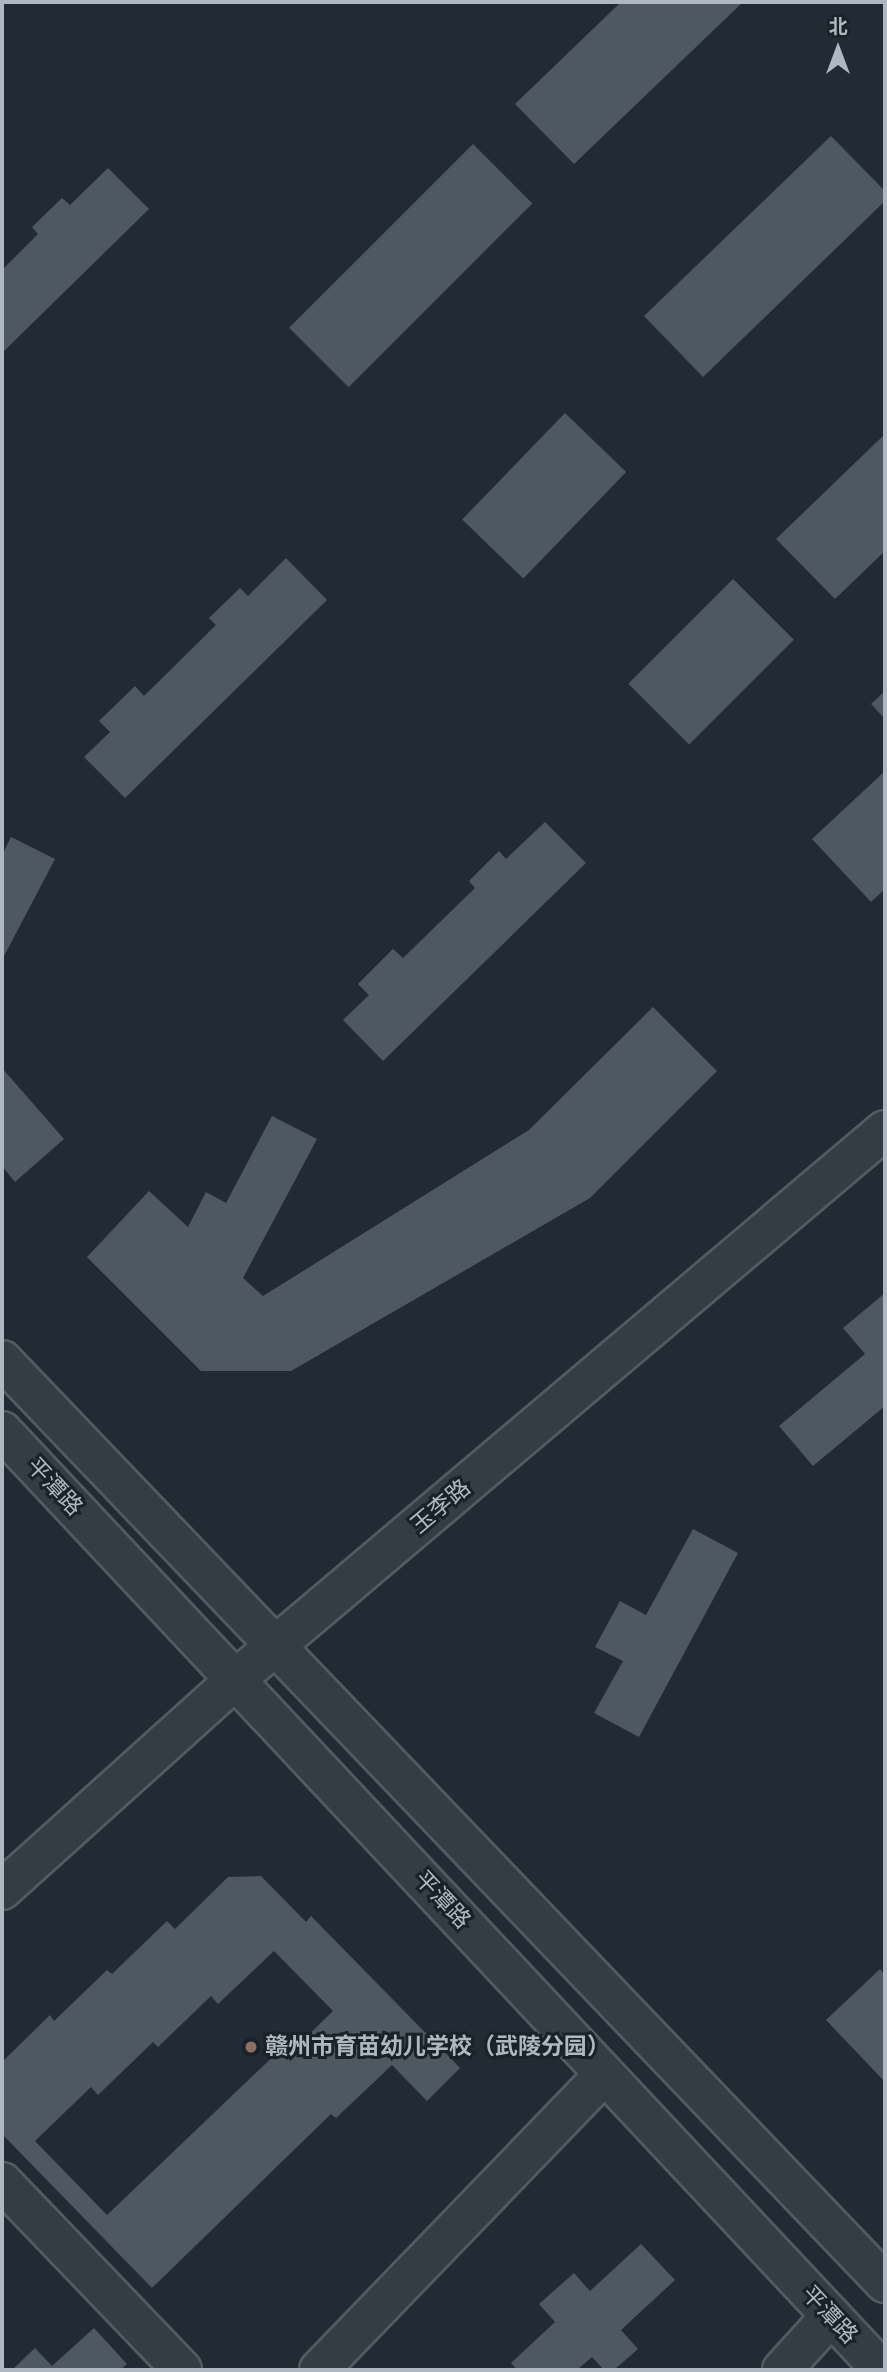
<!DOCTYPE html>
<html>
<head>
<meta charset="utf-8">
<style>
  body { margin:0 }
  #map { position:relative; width:887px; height:2372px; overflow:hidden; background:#222b33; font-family:"Sofia Sans Condensed","Noto Sans SC",sans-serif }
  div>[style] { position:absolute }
  .building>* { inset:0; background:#4d5861; transform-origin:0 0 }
  .roads { filter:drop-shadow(2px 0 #525b62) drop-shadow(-2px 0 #525b62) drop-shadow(0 2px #525b62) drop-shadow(0 -2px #525b62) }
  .minor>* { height:38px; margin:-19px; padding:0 19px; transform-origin:19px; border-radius:19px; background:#353d44 }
  .dots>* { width:19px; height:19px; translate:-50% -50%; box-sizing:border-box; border:4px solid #1a2228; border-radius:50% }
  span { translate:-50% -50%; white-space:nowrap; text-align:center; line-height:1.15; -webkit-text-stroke:6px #1a2228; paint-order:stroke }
  .street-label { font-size:23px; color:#afb8c1 }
  .poi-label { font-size:23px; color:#afb8c1; font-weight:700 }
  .left { translate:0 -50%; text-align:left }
  .frame { position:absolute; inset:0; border:4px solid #afb8c1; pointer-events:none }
  .north { position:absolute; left:803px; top:14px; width:70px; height:70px; -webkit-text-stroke:5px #1a2228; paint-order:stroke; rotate:0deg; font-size:19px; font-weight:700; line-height:28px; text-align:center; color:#afb8c1 }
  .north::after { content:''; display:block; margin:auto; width:24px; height:32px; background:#afb8c1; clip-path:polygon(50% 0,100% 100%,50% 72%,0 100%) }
</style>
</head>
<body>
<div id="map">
  <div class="building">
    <div style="clip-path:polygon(621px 2px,743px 2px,574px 164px,515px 104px)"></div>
    <div style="clip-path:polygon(831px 136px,885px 191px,885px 201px,703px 377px,644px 316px)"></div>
    <div style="left:473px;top:144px;width:84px;height:260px;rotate:45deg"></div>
    <div style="clip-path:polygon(108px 168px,149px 209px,2px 353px,2px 270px,38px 234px,32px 227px,62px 198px,70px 205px)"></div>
    <div style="left:565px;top:413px;width:85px;height:148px;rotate:44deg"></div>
    <div style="clip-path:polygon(885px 434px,885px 551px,835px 599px,776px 539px)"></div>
    <div style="clip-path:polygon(286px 558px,327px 600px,125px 798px,84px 757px,110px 732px,99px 721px,135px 686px,144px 696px,216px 625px,209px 618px,240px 588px,248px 596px)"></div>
    <div style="left:733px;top:579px;width:86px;height:148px;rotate:45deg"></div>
    <div style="clip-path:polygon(885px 691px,885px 719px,871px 704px)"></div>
    <div style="clip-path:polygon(885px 771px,885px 889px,871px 902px,812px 839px)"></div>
    <div style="clip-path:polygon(545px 822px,586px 863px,383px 1061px,343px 1020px,369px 995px,358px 984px,393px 949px,403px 958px,475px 888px,469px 881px,499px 851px,506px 859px)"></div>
    <div style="clip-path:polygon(11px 837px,55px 859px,2px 960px,2px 855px)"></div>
    <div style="clip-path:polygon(653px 1007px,717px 1071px,590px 1198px,291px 1371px,201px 1371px,87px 1257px,149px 1191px,188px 1227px,206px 1192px,226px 1203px,272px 1116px,317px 1139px,243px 1278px,263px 1296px,529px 1130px)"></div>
    <div style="clip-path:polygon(2px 1068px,64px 1139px,15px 1182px,2px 1166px)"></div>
    <div style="clip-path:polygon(885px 1293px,885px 1406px,813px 1466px,779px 1426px,865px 1354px,843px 1328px)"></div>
    <div style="clip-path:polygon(693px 1529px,738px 1553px,639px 1737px,594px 1713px,623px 1661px,595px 1647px,620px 1601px,646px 1615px)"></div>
    <div style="clip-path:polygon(evenodd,261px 1876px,306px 1922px,311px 1916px,460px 2068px,427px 2101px,392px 2065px,336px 2118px,331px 2114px,152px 2288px,2px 2134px,2px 2062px,50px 2015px,54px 2021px,107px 1970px,112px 1974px,167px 1921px,175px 1929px,228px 1877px,261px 1876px,274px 1951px,333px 2011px,290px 2053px,283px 2047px,107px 2215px,35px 2141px,91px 2087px,98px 2095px,153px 2042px,158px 2047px,211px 1996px,218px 2004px,274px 1951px)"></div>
    <div style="clip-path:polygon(880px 1969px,885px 1975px,885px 2082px,826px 2020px)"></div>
    <div style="clip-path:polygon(641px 2244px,675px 2280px,621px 2330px,638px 2349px,614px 2370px,604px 2370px,592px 2357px,577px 2370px,517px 2370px,511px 2363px,555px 2322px,539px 2304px,574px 2273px,590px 2291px)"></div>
    <div style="clip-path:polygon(94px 2328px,127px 2364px,120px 2370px,12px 2370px,35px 2348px,52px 2366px)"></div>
  </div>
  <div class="roads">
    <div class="minor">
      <div style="left:2px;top:1360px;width:1277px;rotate:46.27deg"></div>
      <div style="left:2px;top:1431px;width:1287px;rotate:46.86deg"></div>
      <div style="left:2px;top:1890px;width:315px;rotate:-42deg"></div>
      <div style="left:236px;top:1679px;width:850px;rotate:-40.23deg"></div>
      <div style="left:2px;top:2182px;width:260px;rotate:46.2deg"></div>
      <div style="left:319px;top:2370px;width:410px;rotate:-46deg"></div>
      <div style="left:782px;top:2370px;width:73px;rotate:-47.8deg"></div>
    </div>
  </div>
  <div class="dots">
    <div style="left:251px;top:2047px;background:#8d6e63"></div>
  </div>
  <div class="street-label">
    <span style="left:54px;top:1487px;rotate:47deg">平潭路</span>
    <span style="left:441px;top:1507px;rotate:-40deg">玉李路</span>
    <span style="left:442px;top:1900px;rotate:47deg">平潭路</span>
    <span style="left:829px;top:2315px;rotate:47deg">平潭路</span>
  </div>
  <div class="poi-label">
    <span class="left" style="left:265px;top:2047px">赣州市育苗幼儿学校（武陵分园）</span>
  </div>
  <div class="frame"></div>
  <div class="north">北</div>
</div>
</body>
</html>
